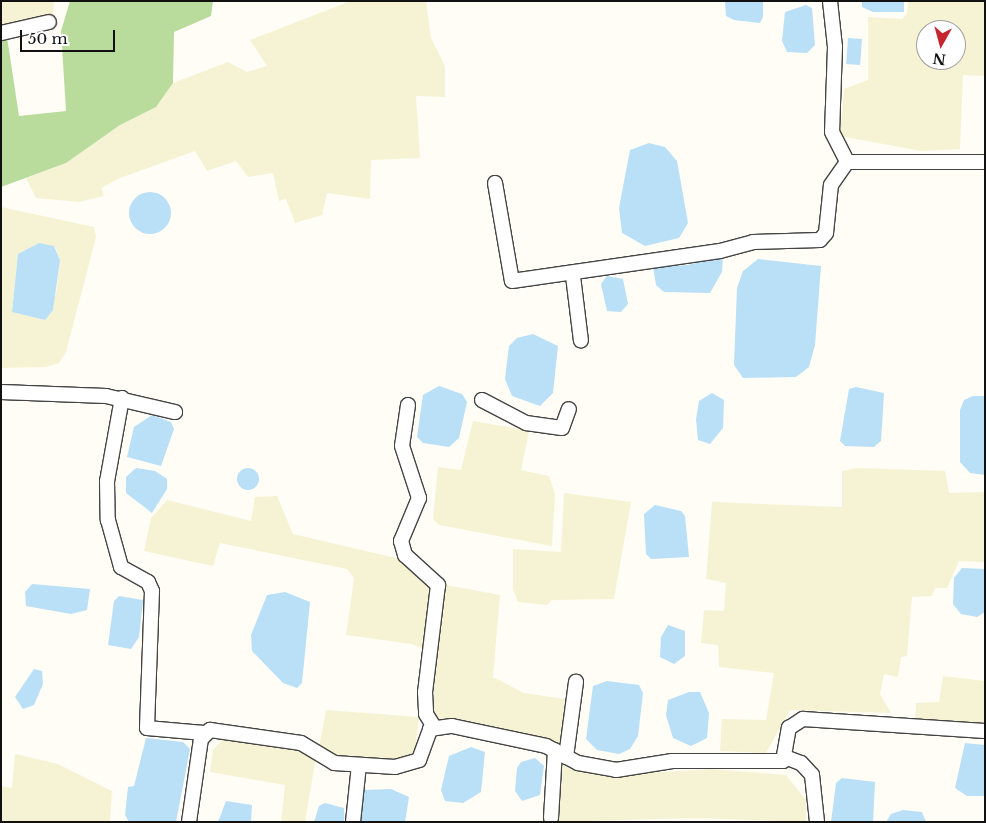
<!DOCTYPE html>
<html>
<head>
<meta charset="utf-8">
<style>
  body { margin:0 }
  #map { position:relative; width:986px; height:823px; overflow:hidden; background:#fffdf5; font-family:"Libre Baskerville",serif }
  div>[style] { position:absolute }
  .farmland>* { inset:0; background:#f6f3d4 }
  .forest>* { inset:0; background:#b9dc9c }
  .water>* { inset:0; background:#b9e0f7; transform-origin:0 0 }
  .round { border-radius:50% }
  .roads { filter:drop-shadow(1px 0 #444) drop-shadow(-1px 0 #444) drop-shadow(0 1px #444) drop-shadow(0 -1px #444) }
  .minor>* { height:14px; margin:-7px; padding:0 7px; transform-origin:7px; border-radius:7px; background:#fff }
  span { translate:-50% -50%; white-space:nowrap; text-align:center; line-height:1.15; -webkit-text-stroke:5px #fff; paint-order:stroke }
  .frame { position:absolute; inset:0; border:2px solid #111; pointer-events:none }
  .north { position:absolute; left:916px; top:20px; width:50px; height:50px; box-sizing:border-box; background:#fff; border:1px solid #a0a0a0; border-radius:50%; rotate:187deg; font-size:14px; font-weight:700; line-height:20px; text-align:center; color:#111 }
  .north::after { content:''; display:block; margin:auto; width:18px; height:22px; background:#c4262e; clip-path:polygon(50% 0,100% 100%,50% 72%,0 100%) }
  .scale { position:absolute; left:20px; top:30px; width:95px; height:22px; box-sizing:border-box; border:2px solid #111; border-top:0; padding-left:6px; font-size:15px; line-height:18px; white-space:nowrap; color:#111; -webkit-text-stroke:4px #fff; paint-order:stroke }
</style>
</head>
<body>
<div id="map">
  <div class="farmland">
    <div style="clip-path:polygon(1px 1px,54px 1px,53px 17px,1px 27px)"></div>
    <div style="clip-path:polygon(426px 1px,431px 38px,445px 66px,445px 97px,416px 96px,420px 158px,371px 160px,370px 199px,327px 193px,322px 215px,295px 223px,286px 199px,279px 201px,273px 173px,248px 177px,236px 161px,207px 171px,195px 151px,120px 178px,101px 188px,104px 196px,79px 202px,36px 198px,26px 178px,66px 163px,120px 125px,156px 107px,173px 83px,228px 62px,247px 72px,267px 66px,250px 40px,348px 2px)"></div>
    <div style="clip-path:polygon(evenodd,908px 1px,985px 1px,985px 76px,963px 75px,960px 149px,921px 151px,840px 136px,844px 89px,868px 80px,868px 17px,902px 19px,907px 14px,908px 1px,926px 30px,956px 30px,956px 60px,926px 60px,926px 30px)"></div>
    <div style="clip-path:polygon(evenodd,1px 207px,94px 227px,96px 237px,66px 352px,59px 363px,46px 367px,1px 368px,1px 207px,39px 243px,56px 248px,60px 260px,56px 295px,45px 320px,12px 312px,18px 254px,39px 243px)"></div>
    <div style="clip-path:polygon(473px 421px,529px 431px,521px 470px,549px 476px,555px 494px,552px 546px,439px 525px,433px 519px,438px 467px,461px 470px)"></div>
    <div style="clip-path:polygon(856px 468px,945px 471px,949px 493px,985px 492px,985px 562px,959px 561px,947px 588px,935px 588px,932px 596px,912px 597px,907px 656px,901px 657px,898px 677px,884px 674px,880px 694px,891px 713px,790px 710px,766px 753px,720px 751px,722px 719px,766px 720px,774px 673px,719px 667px,718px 645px,701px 643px,704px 610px,724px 611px,726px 583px,706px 579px,712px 502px,842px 507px,842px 471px)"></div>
    <div style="clip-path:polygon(564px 493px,631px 502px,614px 599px,552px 600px,547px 605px,518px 602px,513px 590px,513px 549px,561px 552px)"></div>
    <div style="clip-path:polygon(277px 496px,293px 534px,404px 560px,435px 583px,500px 595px,493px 677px,524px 693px,571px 700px,563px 747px,434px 717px,429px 700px,435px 654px,412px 644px,346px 635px,354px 578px,347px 569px,220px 543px,213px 566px,144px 551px,151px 518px,167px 500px,251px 521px,255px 497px)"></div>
    <div style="clip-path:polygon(943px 676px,985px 681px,985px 724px,915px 721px,916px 703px,939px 702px)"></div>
    <div style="clip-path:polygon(326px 710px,419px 717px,415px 751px,404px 762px,337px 759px,319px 748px)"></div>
    <div style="clip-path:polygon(226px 736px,294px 745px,316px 757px,305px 822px,281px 822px,285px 785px,210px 772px,213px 750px)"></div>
    <div style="clip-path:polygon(15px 754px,58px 764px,112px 791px,110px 822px,1px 822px,1px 786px,12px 788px)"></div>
    <div style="clip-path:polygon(557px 758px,613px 775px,712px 769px,786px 775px,806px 800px,806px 822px,695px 818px,554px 822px)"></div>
  </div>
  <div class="forest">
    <div style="clip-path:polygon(70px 1px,213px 1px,211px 16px,174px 32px,173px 83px,156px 107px,120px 125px,66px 163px,1px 187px,1px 37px,7px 37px,19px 116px,66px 111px,61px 31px)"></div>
  </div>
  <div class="water">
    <div style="clip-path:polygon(725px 1px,763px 1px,763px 17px,760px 23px,734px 20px,726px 16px)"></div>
    <div style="clip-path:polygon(862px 1px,904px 1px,904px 12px,873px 12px,862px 7px)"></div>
    <div style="clip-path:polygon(806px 5px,812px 8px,815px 45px,807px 53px,787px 52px,782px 41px,785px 12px)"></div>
    <div style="left:848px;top:38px;width:14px;height:26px;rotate:4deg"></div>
    <div style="clip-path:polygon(649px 143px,665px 147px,677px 161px,688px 223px,679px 238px,645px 246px,622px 233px,619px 208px,630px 150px)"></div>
    <div class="round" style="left:129px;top:192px;width:42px;height:42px"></div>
    <div style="clip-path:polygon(39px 243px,54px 246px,60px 260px,53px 310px,45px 320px,12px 312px,18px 254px)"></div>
    <div style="clip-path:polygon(723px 255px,722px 272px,710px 293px,664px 292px,656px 285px,653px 267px,688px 265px)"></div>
    <div style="clip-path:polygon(758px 259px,821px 266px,815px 345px,809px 367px,796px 377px,743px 378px,734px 365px,737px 288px,743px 271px)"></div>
    <div style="clip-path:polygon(607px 276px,623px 279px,628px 304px,621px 312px,607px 311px,601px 284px)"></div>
    <div style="clip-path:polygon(533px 334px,558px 346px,553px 393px,540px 406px,512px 396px,505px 379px,509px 346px,517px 338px)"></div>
    <div style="clip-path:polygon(439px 386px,462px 394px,467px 402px,459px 438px,449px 447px,423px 443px,417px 437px,423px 395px)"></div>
    <div style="clip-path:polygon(856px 387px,884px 393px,881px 441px,874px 447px,845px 446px,840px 441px,849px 389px)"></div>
    <div style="clip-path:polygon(712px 393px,724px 400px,723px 428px,710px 444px,698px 440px,696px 419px,699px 401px)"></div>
    <div style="clip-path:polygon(973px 396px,985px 396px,985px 475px,970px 473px,960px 462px,960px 410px,964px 400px)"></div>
    <div style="clip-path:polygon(152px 415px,171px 422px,174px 429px,161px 466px,127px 457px,134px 427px)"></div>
    <div style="clip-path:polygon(136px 468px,155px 471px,167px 479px,167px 489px,152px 513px,126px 493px,126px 477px)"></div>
    <div class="round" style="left:237px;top:468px;width:22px;height:22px"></div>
    <div style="clip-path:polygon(655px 505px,681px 511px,685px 516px,689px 557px,651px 559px,646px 554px,644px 514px)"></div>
    <div style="clip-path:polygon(962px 568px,985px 569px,985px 612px,977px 617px,961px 614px,953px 604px,954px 578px)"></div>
    <div style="clip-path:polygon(32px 584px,90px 589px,87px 610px,71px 614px,26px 606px,25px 592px)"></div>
    <div style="clip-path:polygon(285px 592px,310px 602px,302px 683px,297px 688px,283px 683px,252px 651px,251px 635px,267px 595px)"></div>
    <div style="clip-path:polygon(119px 596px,143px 600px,139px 637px,131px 649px,108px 645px,114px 601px)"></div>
    <div style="clip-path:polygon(668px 625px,685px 631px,685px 656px,674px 664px,660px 657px,661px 637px)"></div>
    <div style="clip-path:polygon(34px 669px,42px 671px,43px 684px,34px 705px,23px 709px,15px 697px)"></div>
    <div style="clip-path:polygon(607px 681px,639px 685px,643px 693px,638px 736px,630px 749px,619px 754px,597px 750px,586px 739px,593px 686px)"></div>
    <div style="clip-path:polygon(689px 692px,700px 692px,709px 713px,707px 738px,691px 746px,673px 738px,666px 715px,668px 700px)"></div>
    <div style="clip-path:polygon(146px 738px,183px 742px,190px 749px,176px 822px,129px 822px,125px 815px,128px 787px,134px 786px)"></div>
    <div style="clip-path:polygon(965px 743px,985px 745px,985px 796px,967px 796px,955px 788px)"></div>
    <div style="clip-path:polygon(471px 747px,485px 752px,481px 792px,463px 803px,445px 801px,441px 790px,449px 756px)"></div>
    <div style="clip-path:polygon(535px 758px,544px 766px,540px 795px,522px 801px,515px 791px,517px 768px,521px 762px)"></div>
    <div style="clip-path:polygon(842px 778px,875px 782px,873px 822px,831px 822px,836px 783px)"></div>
    <div style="clip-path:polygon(391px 789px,409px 797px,405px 822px,358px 822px,364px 790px)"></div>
    <div style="clip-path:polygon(226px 801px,252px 805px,251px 822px,218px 822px)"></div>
    <div style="clip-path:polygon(325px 803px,344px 808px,344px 822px,314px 822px,319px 806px)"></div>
    <div style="clip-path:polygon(903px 810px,922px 812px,926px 822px,886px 822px,891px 814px)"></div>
  </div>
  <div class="roads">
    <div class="minor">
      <div style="left:830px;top:1px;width:46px;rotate:83.8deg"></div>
      <div style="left:835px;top:47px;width:85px;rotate:92deg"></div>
      <div style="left:832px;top:132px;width:34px;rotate:63deg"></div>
      <div style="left:1px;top:33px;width:49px;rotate:-12.9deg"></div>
      <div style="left:495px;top:183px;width:99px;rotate:80.2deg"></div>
      <div style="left:512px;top:281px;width:210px;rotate:-8.2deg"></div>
      <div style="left:720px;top:251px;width:34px;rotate:-15deg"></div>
      <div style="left:753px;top:242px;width:67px;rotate:-1.7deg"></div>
      <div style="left:820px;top:240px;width:9px;rotate:-49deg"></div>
      <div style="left:826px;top:233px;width:48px;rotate:-84.1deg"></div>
      <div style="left:831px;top:185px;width:28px;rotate:-55deg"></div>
      <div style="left:847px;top:162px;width:138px"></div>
      <div style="left:573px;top:276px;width:65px;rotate:83deg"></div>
      <div style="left:1px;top:392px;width:105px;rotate:2.2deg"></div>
      <div style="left:106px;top:396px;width:71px;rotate:13.1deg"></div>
      <div style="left:122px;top:398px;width:84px;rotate:100.2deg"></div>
      <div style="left:107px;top:481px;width:39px;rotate:89deg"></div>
      <div style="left:108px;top:520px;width:49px;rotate:74.5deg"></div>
      <div style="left:121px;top:567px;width:31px;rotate:29deg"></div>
      <div style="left:148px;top:582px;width:10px;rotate:66deg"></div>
      <div style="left:152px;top:591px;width:137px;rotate:92.1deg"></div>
      <div style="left:147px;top:728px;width:57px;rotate:5deg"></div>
      <div style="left:482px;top:400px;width:50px;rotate:27.6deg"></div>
      <div style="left:526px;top:423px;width:36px;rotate:8deg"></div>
      <div style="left:562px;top:428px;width:20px;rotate:-70deg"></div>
      <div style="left:408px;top:405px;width:41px;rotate:98.3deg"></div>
      <div style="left:402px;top:446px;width:55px;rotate:71.9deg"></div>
      <div style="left:419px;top:498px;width:47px;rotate:112.7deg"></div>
      <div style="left:401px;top:541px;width:15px;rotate:74deg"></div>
      <div style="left:405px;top:555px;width:45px;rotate:42.3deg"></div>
      <div style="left:438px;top:585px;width:108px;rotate:96.9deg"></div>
      <div style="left:425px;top:692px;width:22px;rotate:87deg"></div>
      <div style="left:426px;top:714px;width:15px;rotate:58deg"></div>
      <div style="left:566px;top:757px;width:76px;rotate:-82.4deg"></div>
      <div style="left:785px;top:757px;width:17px;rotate:21deg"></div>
      <div style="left:801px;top:763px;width:16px;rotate:47deg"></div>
      <div style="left:812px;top:775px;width:47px;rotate:83.9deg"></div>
      <div style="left:551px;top:818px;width:68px;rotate:-86.6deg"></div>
      <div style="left:189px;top:822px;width:84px;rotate:-81.8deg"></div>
      <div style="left:201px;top:739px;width:13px;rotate:-45deg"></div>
      <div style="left:210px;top:730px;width:92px;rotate:8.1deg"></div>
      <div style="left:301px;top:743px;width:39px;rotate:31deg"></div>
      <div style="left:334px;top:763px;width:61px;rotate:3.8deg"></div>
      <div style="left:395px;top:767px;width:25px;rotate:-16deg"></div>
      <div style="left:419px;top:760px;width:33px;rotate:-70deg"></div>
      <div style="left:430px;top:729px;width:22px;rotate:-8deg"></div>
      <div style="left:452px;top:726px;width:96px;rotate:12deg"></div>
      <div style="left:546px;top:746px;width:36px;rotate:28deg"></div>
      <div style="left:578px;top:763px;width:39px;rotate:10deg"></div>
      <div style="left:616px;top:770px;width:57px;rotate:-9.1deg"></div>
      <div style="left:672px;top:761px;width:111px"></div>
      <div style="left:783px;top:761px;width:34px;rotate:-80deg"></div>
      <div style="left:789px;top:728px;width:17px;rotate:-33deg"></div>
      <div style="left:803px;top:719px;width:182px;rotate:3.8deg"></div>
      <div style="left:353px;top:822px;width:57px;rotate:-84deg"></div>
    </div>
  </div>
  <div class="frame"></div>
  <div class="north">N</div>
  <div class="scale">50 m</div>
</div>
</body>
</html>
